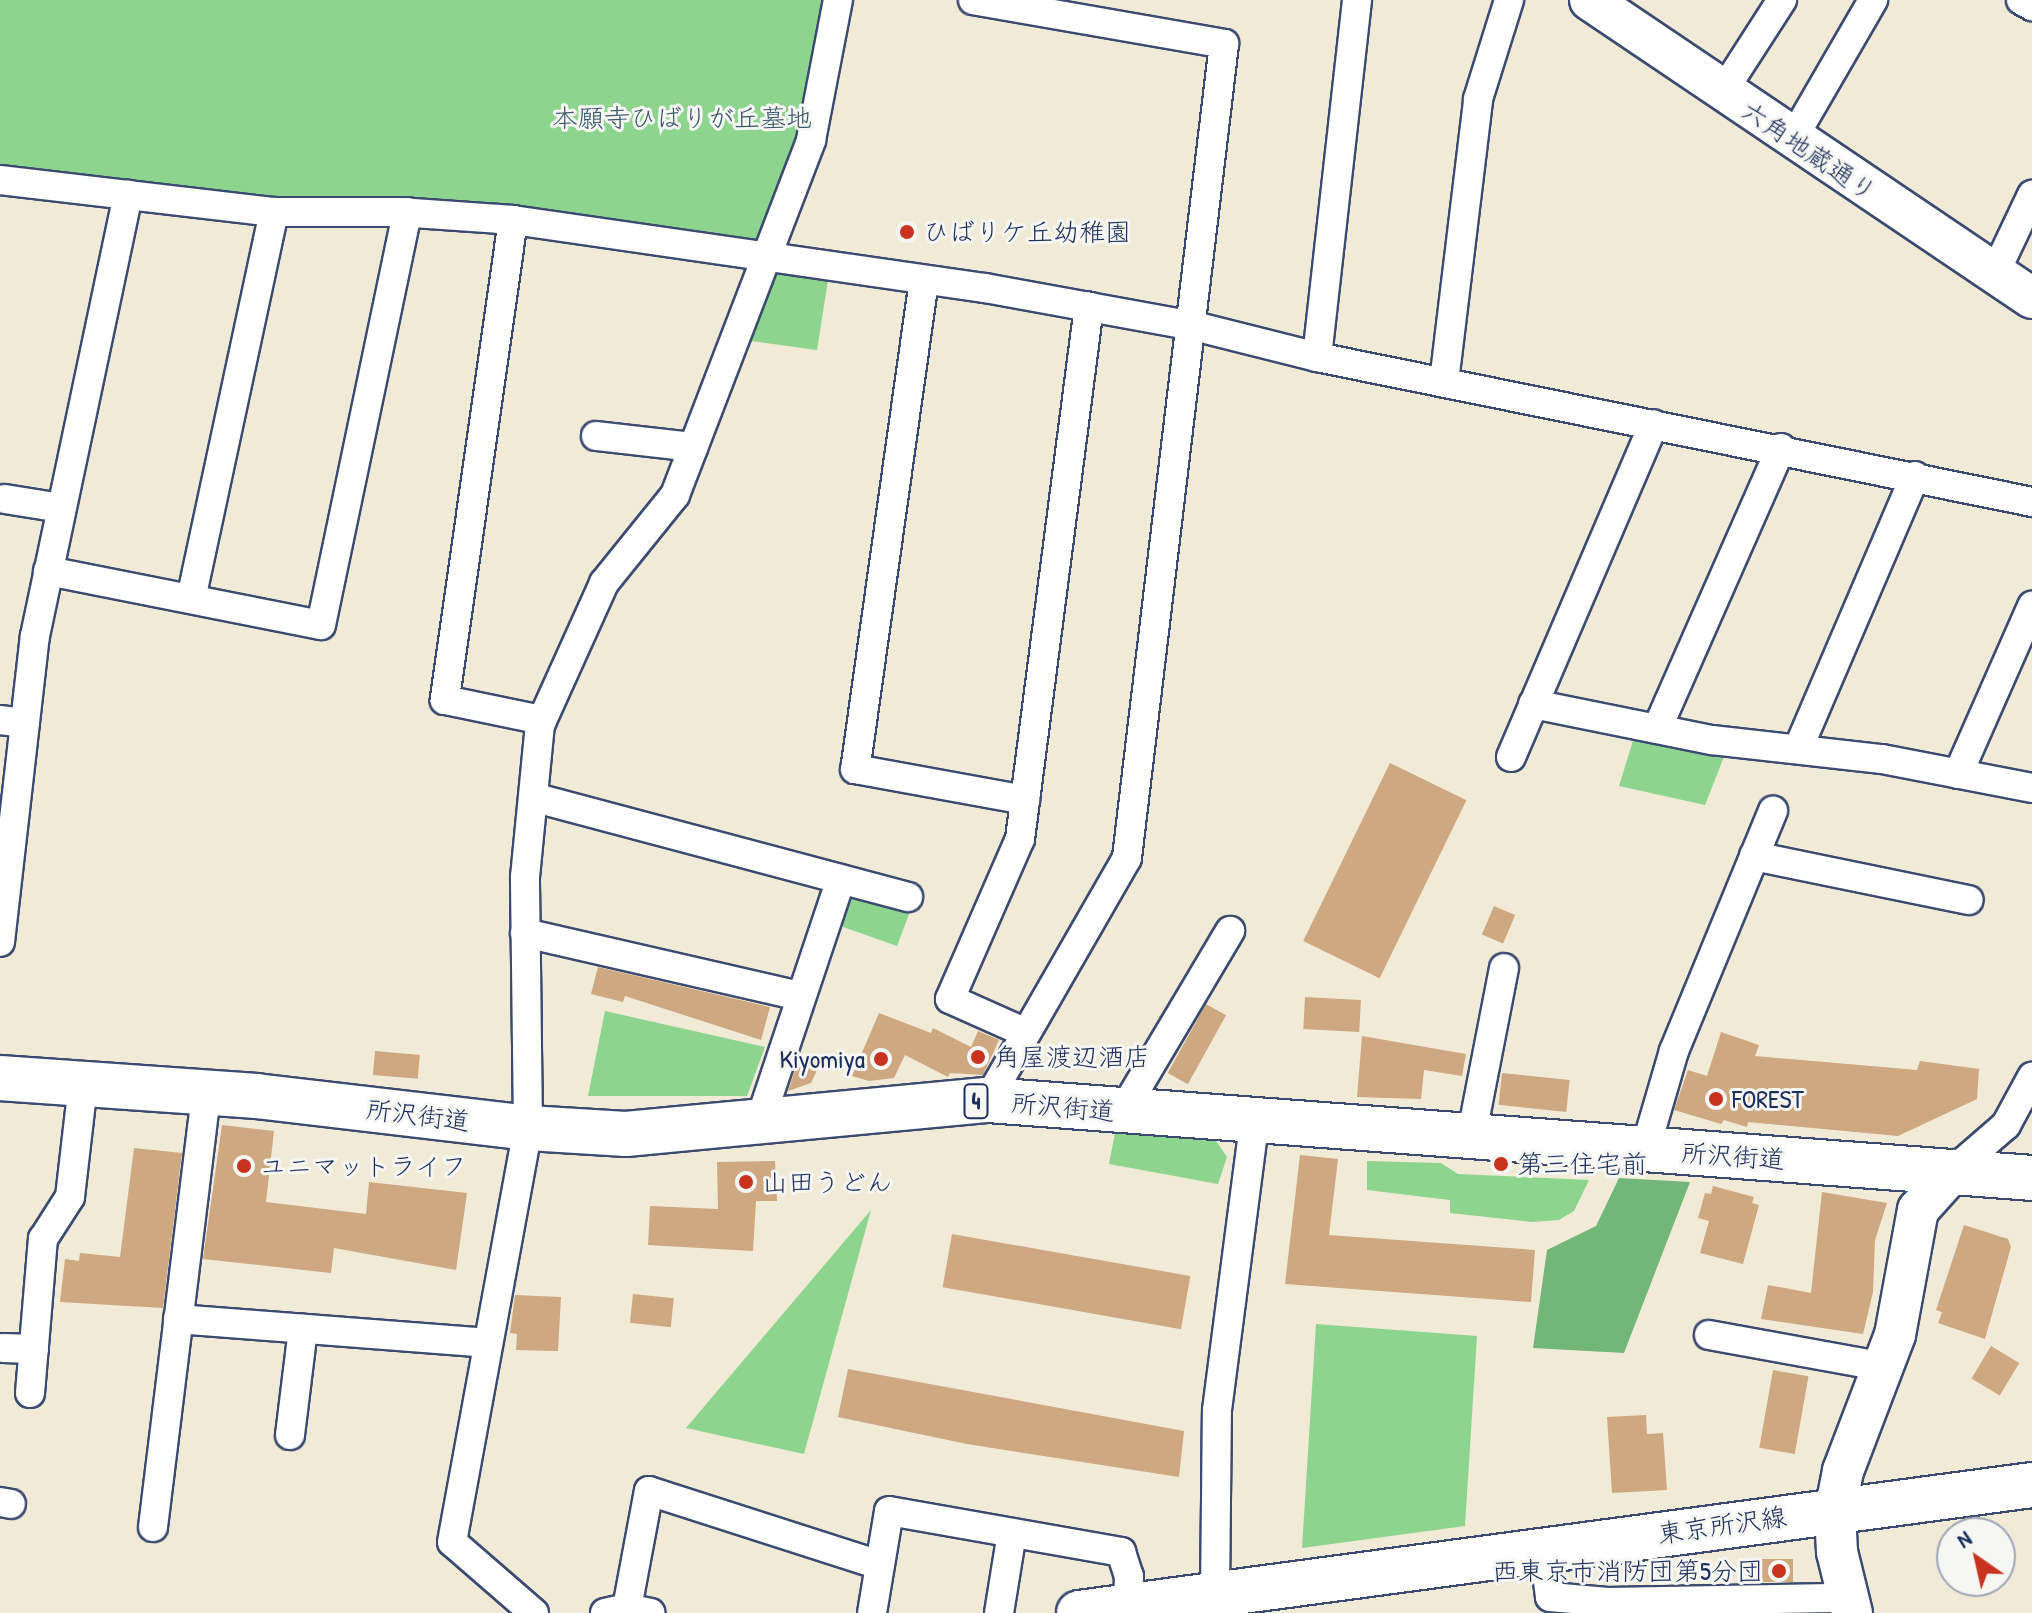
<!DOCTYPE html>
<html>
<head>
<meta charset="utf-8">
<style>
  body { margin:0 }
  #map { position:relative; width:2032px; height:1613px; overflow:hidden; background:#f1ead7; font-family:"Patrick Hand","Klee One",sans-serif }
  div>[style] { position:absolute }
  .green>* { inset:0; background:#8dd58f }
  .forest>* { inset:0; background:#72b67a }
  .building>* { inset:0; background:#cda881; transform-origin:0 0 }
  .roads { filter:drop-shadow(2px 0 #3b4b70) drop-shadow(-2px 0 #3b4b70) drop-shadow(0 2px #3b4b70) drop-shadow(0 -2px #3b4b70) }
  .street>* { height:28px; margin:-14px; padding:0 14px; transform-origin:14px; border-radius:14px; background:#fff }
  .secondary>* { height:40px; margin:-20px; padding:0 20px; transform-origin:20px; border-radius:20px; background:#fff }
  .primary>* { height:44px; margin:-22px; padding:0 22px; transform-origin:22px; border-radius:22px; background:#fff }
  .dots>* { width:22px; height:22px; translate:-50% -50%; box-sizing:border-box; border:4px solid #f6f6f2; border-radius:50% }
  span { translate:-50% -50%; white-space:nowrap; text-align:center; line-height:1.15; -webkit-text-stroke:6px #f6f6f2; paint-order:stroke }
  .shield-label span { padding:2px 6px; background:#f6f6f2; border:2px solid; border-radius:6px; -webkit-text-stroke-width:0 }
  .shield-label { font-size:24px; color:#1b2f5e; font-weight:700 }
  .park-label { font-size:26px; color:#38586a }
  .street-label { font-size:26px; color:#1b2f5e }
  .poi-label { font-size:26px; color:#1b2f5e }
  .left { translate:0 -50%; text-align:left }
  .right { translate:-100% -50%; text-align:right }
  .north { position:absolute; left:1936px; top:1517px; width:80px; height:80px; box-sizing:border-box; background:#f6f6f2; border:2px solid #9ea6b7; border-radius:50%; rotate:326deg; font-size:22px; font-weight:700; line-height:32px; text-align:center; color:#1b2f5e }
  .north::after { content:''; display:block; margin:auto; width:28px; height:36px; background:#c8321e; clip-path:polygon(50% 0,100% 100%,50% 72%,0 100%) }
</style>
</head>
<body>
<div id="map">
  <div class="green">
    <div style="clip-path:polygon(0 0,827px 0,816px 80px,761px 250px,246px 201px,0 168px)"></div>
    <div style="clip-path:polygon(768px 269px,829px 274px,817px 350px,744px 340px)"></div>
    <div style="clip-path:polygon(1636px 731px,1727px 749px,1705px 805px,1619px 786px)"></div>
    <div style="clip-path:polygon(842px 883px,914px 901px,897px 946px,829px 922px)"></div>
    <div style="clip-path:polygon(605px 1011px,765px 1047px,747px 1096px,588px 1096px)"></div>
    <div style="clip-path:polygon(1115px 1133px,1216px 1141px,1227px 1157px,1218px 1184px,1109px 1164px)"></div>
    <div style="clip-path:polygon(1367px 1161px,1441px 1163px,1458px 1174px,1589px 1180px,1574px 1211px,1559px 1220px,1532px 1222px,1450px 1213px,1450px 1200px,1367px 1190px)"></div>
    <div style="clip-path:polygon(871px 1210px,804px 1454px,686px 1428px)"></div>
    <div style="clip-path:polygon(1316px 1324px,1477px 1336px,1465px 1526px,1302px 1548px)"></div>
  </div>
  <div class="forest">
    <div style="clip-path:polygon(1619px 1178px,1690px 1182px,1624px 1353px,1533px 1348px,1547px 1250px,1596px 1226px)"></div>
  </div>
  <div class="building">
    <div style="left:1390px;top:763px;width:85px;height:198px;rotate:26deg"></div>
    <div style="left:1494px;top:906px;width:23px;height:31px;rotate:23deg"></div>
    <div style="clip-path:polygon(598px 967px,770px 1007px,761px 1040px,625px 996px,623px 1002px,591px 994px)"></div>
    <div style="left:1305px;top:997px;width:56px;height:32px;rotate:3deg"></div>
    <div style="left:1206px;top:1004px;width:23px;height:79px;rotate:29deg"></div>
    <div style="clip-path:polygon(879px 1013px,931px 1033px,933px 1028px,971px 1047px,978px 1031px,999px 1040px,983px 1075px,950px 1073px,948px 1077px,905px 1055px,894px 1078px,869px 1081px,852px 1076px)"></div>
    <div style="clip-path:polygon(1721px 1032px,1759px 1045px,1755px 1056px,1917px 1070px,1920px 1061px,1979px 1069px,1977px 1099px,1898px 1136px,1748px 1122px,1747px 1127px,1724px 1120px,1721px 1124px,1674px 1110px,1688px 1070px,1707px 1076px)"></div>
    <div style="clip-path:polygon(1362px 1036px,1466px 1054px,1462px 1076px,1424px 1070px,1421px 1099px,1357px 1097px)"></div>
    <div style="left:375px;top:1051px;width:45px;height:24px;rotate:5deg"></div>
    <div style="clip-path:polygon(799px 1059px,819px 1066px,811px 1083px,788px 1091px)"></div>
    <div style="left:1502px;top:1073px;width:68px;height:32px;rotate:6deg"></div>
    <div style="clip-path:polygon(222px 1125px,274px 1131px,266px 1202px,366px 1214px,369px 1182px,467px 1193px,456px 1270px,334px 1248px,331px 1273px,203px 1259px)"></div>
    <div style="clip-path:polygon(134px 1148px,182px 1153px,163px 1308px,60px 1302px,65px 1259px,79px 1261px,80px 1253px,120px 1257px)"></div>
    <div style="clip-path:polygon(1300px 1155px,1338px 1159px,1329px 1235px,1535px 1250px,1531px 1302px,1285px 1284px)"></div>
    <div style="clip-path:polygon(775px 1161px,777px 1201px,756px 1201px,753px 1251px,648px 1245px,650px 1206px,718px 1209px,717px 1162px)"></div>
    <div style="clip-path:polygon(1713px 1186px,1754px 1197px,1752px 1203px,1759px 1205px,1743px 1264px,1700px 1253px,1709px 1221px,1698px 1218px,1705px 1193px,1711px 1194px)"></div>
    <div style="clip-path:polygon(1822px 1192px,1887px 1203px,1875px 1240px,1873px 1292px,1863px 1334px,1761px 1319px,1768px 1285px,1811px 1293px)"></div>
    <div style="clip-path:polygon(1964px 1225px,2008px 1239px,2011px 1247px,1985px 1339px,1938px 1323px,1942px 1312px,1936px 1310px)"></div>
    <div style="left:952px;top:1234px;width:242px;height:54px;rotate:10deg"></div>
    <div style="left:633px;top:1294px;width:41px;height:29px;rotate:6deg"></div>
    <div style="clip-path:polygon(515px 1295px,561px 1297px,558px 1351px,516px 1350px,517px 1334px,510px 1333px)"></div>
    <div style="left:1991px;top:1346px;width:33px;height:38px;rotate:31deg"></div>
    <div style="clip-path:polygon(848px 1369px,1184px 1431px,1179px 1477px,967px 1444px,838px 1417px)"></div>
    <div style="left:1773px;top:1370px;width:36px;height:79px;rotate:10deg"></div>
    <div style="clip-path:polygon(1646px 1415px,1647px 1434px,1663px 1433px,1667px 1490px,1612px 1493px,1607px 1417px)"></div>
    <div style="left:1793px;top:1559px;width:23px;height:31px;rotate:90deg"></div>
  </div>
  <div class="roads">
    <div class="street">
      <div style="left:973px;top:0;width:255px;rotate:9.9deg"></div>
      <div style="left:1224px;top:44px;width:820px;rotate:96.8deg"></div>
      <div style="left:1127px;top:858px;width:279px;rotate:119.9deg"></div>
      <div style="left:2021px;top:0;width:13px;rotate:29deg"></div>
      <div style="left:1722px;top:93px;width:111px;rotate:-57.2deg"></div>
      <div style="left:1792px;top:140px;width:162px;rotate:-59.9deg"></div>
      <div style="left:0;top:180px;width:276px;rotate:6.7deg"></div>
      <div style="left:274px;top:212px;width:125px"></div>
      <div style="left:399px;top:212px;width:114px;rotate:4deg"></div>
      <div style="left:513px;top:220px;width:477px;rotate:8.2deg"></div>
      <div style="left:985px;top:288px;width:212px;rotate:10.3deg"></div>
      <div style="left:1194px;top:326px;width:127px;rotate:14.1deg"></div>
      <div style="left:1317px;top:357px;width:730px;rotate:11.46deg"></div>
      <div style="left:513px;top:220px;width:485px;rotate:98.1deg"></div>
      <div style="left:445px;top:700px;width:99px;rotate:11.7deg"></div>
      <div style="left:1994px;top:275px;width:89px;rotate:-64.6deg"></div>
      <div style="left:924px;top:280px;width:494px;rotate:98deg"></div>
      <div style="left:855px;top:769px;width:173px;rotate:10.3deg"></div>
      <div style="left:1317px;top:357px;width:359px;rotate:-83.6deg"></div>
      <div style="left:1444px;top:382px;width:285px;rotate:-83.1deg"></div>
      <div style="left:1478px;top:99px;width:104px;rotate:-72.6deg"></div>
      <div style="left:596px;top:436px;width:98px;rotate:6.5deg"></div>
      <div style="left:5px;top:499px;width:57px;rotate:9.1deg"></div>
      <div style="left:48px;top:571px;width:278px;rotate:11.2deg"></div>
      <div style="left:321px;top:625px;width:422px;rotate:-78.2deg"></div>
      <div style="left:191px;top:599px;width:396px;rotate:-77.9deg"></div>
      <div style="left:1533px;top:704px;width:183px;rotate:11.4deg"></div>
      <div style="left:1712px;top:740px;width:171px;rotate:6.4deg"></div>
      <div style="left:1882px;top:759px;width:153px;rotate:10.9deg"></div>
      <div style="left:0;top:720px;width:25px;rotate:7deg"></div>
      <div style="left:1657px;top:729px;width:307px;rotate:-66.2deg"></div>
      <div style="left:1798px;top:749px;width:297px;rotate:-66.8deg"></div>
      <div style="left:1511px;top:757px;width:362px;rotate:-66.8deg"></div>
      <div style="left:1958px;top:774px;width:184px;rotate:-66.2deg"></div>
      <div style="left:536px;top:798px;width:385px;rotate:14.9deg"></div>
      <div style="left:1754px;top:856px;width:219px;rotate:11.6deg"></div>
      <div style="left:525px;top:933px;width:283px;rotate:12.9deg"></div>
      <div style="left:0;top:942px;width:308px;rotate:-83.5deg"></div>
      <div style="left:35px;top:636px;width:451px;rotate:-78.1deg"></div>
      <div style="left:1024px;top:1032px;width:81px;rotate:-156deg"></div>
      <div style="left:950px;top:999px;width:175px;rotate:-66.4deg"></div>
      <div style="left:1020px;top:839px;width:537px;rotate:-82.62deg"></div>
      <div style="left:1122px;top:1113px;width:212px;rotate:-59.3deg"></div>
      <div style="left:759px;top:1124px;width:258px;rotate:-71.5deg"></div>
      <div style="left:1471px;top:1138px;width:173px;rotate:-79deg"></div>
      <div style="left:1645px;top:1150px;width:103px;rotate:-73.7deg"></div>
      <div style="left:1674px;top:1051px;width:260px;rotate:-67.6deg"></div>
      <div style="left:1954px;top:1170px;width:69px;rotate:-40.9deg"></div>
      <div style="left:2006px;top:1125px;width:55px;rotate:-61.6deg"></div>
      <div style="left:178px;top:1319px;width:311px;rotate:4.4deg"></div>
      <div style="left:1709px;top:1335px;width:179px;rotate:10.3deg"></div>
      <div style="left:3px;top:1348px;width:31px;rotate:2deg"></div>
      <div style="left:30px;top:1393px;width:155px;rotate:-85.2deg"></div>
      <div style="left:43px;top:1239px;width:50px;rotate:-57.3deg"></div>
      <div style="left:70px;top:1197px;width:114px;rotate:-83.4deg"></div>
      <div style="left:290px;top:1435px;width:107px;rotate:-83deg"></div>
      <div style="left:0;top:1502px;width:11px;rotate:10deg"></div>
      <div style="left:153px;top:1527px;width:437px;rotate:-83deg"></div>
      <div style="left:1544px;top:1550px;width:47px;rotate:82.7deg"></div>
      <div style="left:1550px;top:1597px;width:58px;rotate:4.9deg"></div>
      <div style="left:1608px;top:1602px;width:238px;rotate:-1deg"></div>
      <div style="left:1215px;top:1595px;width:185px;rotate:-89.4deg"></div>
      <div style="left:1217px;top:1410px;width:288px;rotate:-82.6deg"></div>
      <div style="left:627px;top:1608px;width:119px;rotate:-79.4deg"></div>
      <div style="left:649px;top:1491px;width:242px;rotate:17.8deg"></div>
      <div style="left:534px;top:1613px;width:108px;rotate:-139.1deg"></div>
      <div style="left:452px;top:1542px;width:421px;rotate:-79.6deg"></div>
      <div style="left:528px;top:1128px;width:251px;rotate:-90.7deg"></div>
      <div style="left:525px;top:877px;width:153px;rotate:-84.4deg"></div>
      <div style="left:540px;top:725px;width:156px;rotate:-65.7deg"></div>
      <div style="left:604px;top:583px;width:113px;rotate:-51.1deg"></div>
      <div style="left:675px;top:495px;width:380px;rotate:-69deg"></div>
      <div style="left:811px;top:140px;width:143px;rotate:-79.1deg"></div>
      <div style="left:605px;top:1613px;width:23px;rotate:-13deg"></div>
      <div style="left:627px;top:1608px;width:24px;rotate:12deg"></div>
      <div style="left:872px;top:1613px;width:103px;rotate:-80.5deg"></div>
      <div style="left:889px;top:1511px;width:236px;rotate:10deg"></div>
      <div style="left:1121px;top:1552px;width:25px;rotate:72deg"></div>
      <div style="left:1129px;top:1576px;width:30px;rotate:92deg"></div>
      <div style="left:999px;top:1613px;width:81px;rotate:-80.8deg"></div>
    </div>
    <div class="secondary">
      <div style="left:1590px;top:0;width:533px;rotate:33.99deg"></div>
      <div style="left:1852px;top:1613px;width:63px;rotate:-103.8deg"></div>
      <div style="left:1837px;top:1552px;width:40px;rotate:-92.9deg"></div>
      <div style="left:1835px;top:1512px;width:42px;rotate:-79deg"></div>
      <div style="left:1843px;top:1471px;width:146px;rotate:-69.1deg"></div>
      <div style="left:1895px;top:1335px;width:127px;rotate:-79.6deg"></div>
      <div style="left:1918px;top:1210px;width:54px;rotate:-48deg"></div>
    </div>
    <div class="primary">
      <div style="left:0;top:1078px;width:257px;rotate:4deg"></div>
      <div style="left:256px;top:1096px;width:274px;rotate:6.7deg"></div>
      <div style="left:528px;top:1128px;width:98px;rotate:3.5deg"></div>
      <div style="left:626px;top:1134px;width:364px;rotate:-5.4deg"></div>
      <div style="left:988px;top:1100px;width:1047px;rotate:4.27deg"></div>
      <div style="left:1079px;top:1613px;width:962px;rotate:-7.65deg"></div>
    </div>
  </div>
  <div class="dots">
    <div style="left:907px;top:232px;background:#c8321e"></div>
    <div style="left:978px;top:1057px;background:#c8321e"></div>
    <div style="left:881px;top:1059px;background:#c8321e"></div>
    <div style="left:1716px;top:1099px;background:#c8321e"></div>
    <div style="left:1501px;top:1164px;background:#c8321e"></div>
    <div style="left:244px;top:1166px;background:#c8321e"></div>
    <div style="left:746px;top:1182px;background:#c8321e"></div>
    <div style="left:1779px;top:1571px;background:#c8321e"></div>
  </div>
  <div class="shield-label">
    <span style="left:976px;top:1101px">4</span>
  </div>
  <div class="park-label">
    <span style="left:682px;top:118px">本願寺ひばりが丘墓地</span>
  </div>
  <div class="street-label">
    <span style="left:1809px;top:151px;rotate:34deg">六角地蔵通り</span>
    <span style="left:1063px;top:1107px;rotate:5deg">所沢街道</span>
    <span style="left:418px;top:1115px;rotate:7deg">所沢街道</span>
    <span style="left:1733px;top:1156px;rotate:4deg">所沢街道</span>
    <span style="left:1722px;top:1525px;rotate:-8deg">東京所沢線</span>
  </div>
  <div class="poi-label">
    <span class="left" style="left:923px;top:232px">ひばりケ丘幼稚園</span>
    <span class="left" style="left:994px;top:1057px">角屋渡辺酒店</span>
    <span class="right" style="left:865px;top:1059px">Kiyomiya</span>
    <span class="left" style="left:1732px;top:1099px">FOREST</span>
    <span class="left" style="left:1517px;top:1164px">第三住宅前</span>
    <span class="left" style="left:260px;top:1166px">ユニマットライフ</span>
    <span class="left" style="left:762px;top:1182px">山田うどん</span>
    <span class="right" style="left:1763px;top:1571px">西東京市消防団第5分団</span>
  </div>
  <div class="north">N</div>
</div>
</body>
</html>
